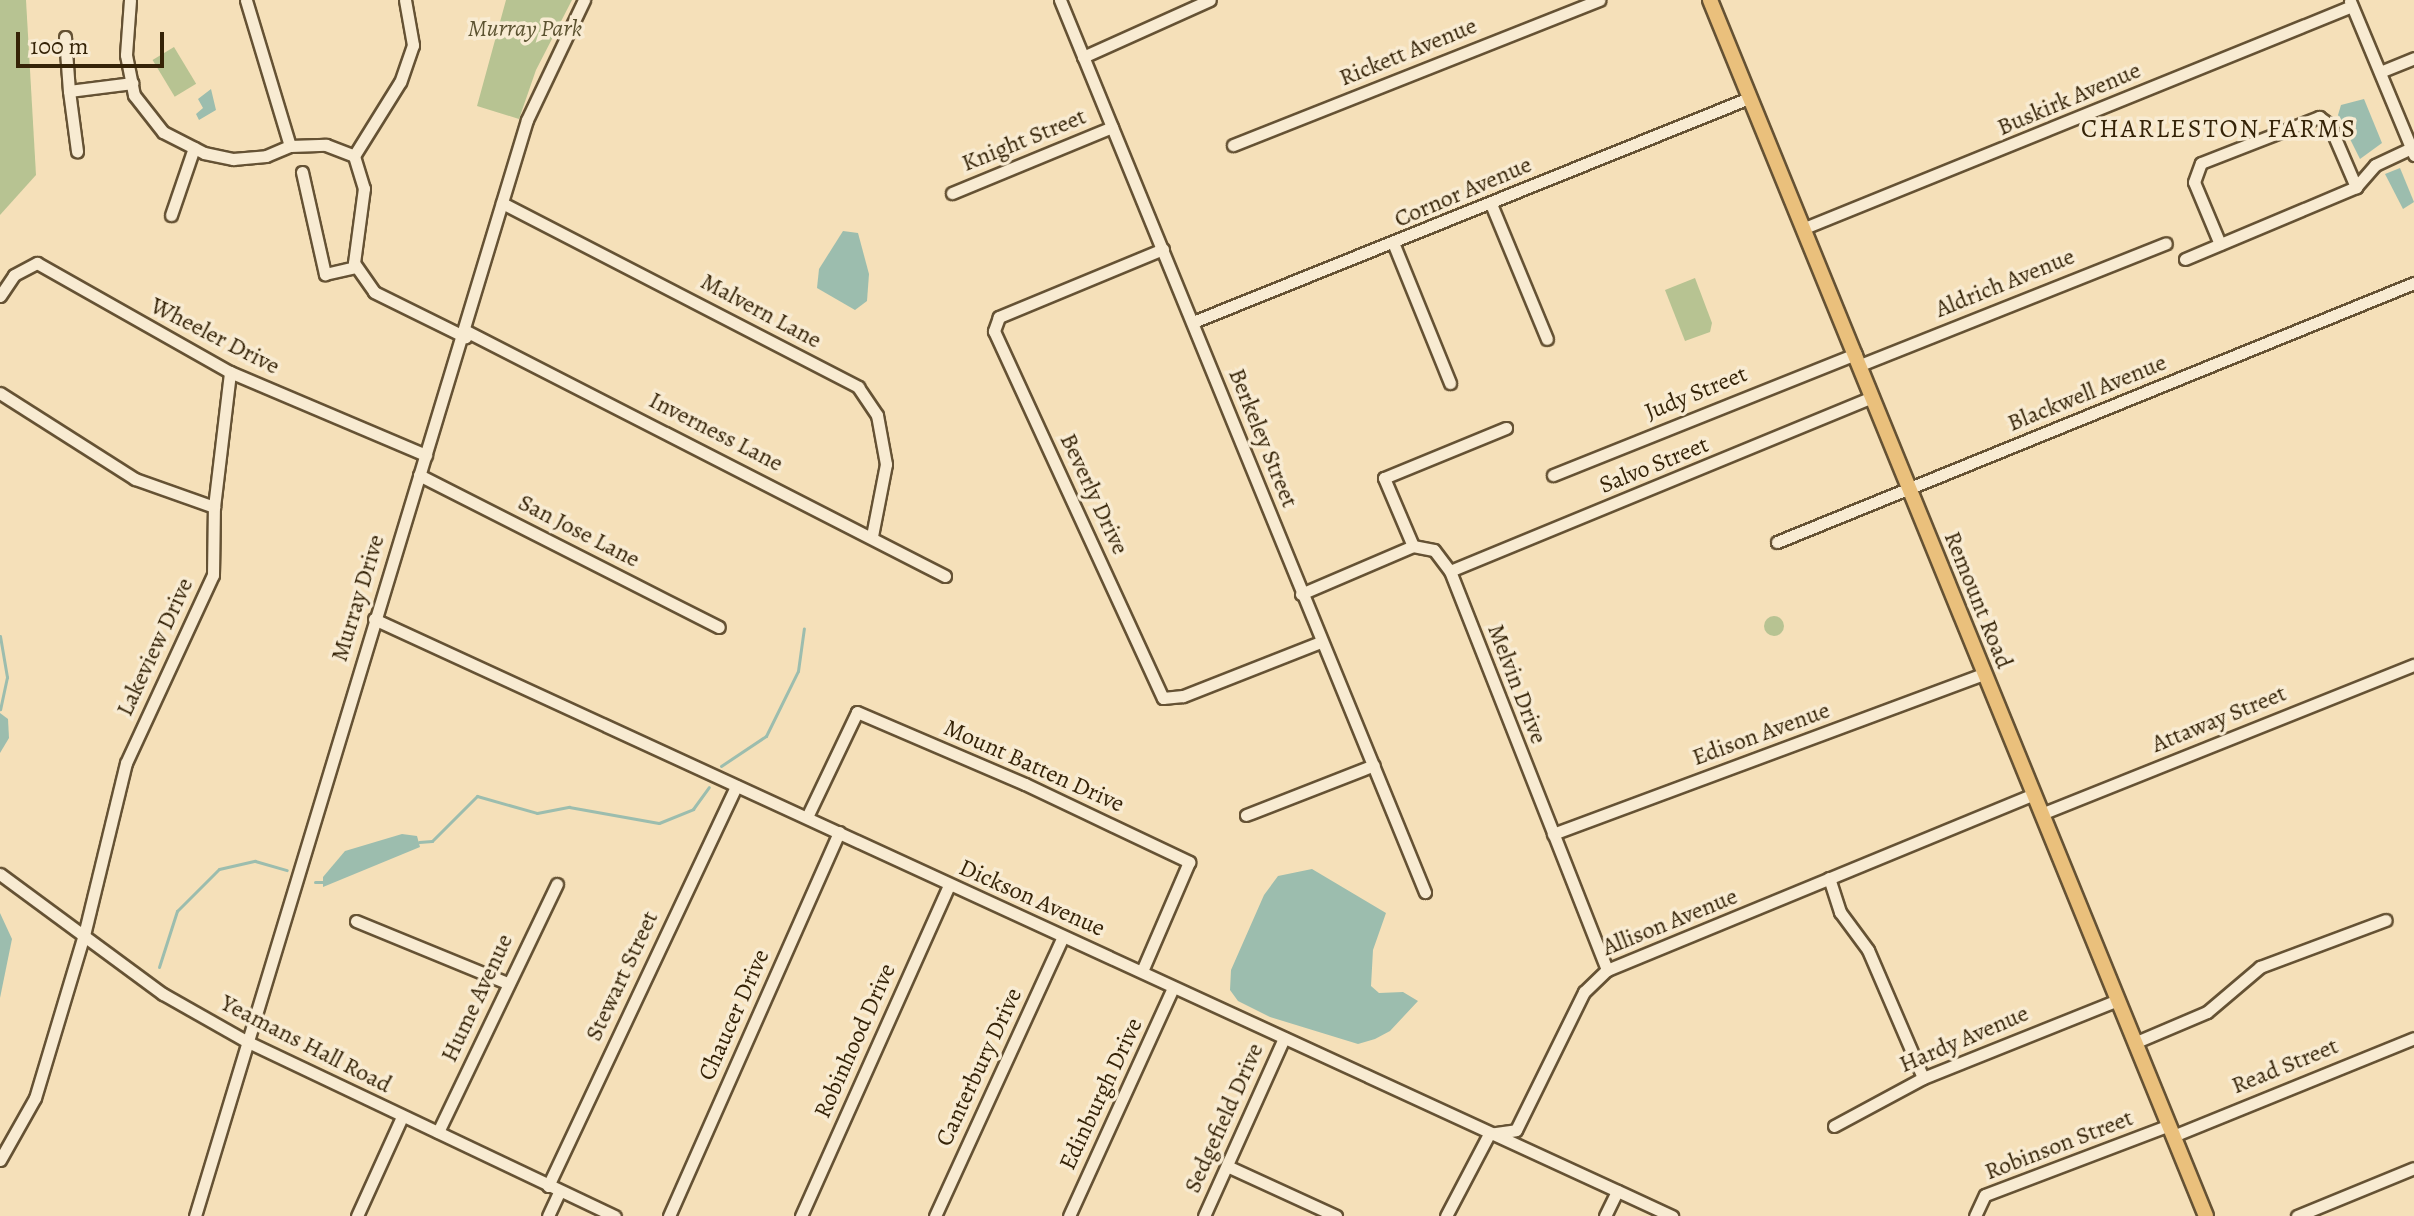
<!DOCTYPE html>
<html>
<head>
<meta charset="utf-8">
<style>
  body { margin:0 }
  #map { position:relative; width:2414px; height:1216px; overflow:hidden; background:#f5e0b9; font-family:Alegreya,serif }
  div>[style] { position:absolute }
  .green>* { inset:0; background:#b7c392; transform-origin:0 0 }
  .round { border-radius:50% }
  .water>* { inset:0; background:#9cbdae }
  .stream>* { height:3px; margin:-1.5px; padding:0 1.5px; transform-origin:1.5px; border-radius:1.5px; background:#9cbdae }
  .roads { filter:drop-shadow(2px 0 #655234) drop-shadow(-2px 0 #655234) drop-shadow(0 2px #655234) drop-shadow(0 -2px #655234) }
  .minor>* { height:11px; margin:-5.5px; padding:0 5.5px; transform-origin:5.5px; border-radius:5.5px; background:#f8ebd2 }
  .major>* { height:14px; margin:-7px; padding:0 7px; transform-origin:7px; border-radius:7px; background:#eac07c }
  span { translate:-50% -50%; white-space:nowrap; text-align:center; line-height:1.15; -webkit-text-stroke:7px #f8ebd2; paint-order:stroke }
  .park-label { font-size:24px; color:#5c5331; font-style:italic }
  .street-label { font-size:24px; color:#352307 }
  .neighbourhood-label { font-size:26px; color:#352307; letter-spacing:2px }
  .scale { position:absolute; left:16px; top:32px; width:148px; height:36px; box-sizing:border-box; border:4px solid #352307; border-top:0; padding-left:10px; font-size:24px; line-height:28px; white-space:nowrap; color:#352307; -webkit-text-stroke:6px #f8ebd2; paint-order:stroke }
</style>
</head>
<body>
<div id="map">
  <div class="green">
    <div style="clip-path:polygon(0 0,26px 0,36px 175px,0 215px)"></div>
    <div style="clip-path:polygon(506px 0,572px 0,536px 70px,519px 119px,477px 106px)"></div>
    <div style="left:174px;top:47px;width:43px;height:25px;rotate:59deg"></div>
    <div style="clip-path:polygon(1695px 278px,1712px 323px,1710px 332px,1685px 341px,1665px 290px)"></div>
    <div class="round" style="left:1764px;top:616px;width:20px;height:20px"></div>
  </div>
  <div class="water">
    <div style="clip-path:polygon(211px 89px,216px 110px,199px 120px,196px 114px,203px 108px,198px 99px)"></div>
    <div style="clip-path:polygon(2364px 99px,2382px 143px,2360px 159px,2338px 115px,2341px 105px)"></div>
    <div style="clip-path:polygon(2400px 168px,2414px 202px,2403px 209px,2385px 174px)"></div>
    <div style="clip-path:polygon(843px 231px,858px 233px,869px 274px,867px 301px,855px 310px,817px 288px,819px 269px)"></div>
    <div style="clip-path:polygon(0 713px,8px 719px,9px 738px,0 753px)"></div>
    <div style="clip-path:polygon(402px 834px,417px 836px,420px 847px,323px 887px,323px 877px,345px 851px)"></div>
    <div style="clip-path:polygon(1312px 869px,1386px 913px,1373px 950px,1371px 986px,1379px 993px,1403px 992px,1418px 1001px,1390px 1031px,1375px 1039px,1358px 1044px,1270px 1017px,1238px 1001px,1230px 990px,1231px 970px,1264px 895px,1278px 876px)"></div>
    <div style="clip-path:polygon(0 913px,12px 939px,0 998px)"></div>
  </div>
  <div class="stream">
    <div style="left:0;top:636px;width:42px;rotate:80.3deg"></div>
    <div style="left:7px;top:677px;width:33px;rotate:102deg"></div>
    <div style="left:721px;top:766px;width:54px;rotate:-33.7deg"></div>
    <div style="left:766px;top:736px;width:72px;rotate:-63.8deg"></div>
    <div style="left:798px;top:671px;width:43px;rotate:-82.1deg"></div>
    <div style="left:419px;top:842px;width:13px;rotate:-4deg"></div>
    <div style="left:432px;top:841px;width:64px;rotate:-45deg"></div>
    <div style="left:477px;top:796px;width:62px;rotate:15.8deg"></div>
    <div style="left:537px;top:813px;width:33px;rotate:-11deg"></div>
    <div style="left:569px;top:807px;width:91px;rotate:10.1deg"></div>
    <div style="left:659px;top:823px;width:37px;rotate:-22deg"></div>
    <div style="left:693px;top:809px;width:27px;rotate:-54deg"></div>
    <div style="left:315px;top:882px;width:8px"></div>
    <div style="left:159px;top:967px;width:59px;rotate:-72.2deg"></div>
    <div style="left:177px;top:911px;width:59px;rotate:-45deg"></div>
    <div style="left:219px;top:869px;width:37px;rotate:-13deg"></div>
    <div style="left:255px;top:861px;width:33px;rotate:16deg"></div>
  </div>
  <div class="roads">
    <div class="minor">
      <div style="left:130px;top:0;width:55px;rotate:94.2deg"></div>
      <div style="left:126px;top:55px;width:41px;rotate:78.7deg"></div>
      <div style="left:134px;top:95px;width:47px;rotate:51.9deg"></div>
      <div style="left:163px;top:132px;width:46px;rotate:27.1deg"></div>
      <div style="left:204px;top:153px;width:30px;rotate:12deg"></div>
      <div style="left:233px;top:159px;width:33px;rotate:-5deg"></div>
      <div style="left:266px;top:156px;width:26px;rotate:-23deg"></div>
      <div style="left:290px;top:146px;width:152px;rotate:-106.8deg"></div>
      <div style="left:405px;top:0;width:46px;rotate:79.9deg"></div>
      <div style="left:413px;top:45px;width:39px;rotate:109deg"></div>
      <div style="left:400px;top:82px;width:87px;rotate:121.9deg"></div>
      <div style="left:354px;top:156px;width:34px;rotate:73deg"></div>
      <div style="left:364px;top:188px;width:76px;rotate:97.6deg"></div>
      <div style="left:354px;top:263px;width:35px;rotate:55deg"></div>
      <div style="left:374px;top:292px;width:102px;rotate:26.3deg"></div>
      <div style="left:1060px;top:0;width:964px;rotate:67.75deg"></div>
      <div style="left:2350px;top:1px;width:167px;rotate:67.4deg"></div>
      <div style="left:65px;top:37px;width:54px;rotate:85.8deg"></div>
      <div style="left:69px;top:91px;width:64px;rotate:-7.2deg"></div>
      <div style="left:1083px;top:57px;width:139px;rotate:-24.2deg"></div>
      <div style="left:2380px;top:72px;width:37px;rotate:-22deg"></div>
      <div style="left:69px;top:91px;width:61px;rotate:82.4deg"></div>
      <div style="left:1233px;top:145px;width:394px;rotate:-21.6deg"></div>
      <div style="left:290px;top:146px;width:36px;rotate:-2deg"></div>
      <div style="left:326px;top:145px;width:30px;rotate:21deg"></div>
      <div style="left:302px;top:172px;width:105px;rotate:77.3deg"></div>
      <div style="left:325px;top:274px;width:32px;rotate:-13deg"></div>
      <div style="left:952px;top:193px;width:173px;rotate:-22.4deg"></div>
      <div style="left:502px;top:203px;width:401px;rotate:27.3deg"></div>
      <div style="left:858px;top:387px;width:34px;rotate:56deg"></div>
      <div style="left:877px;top:415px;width:50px;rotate:79.6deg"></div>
      <div style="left:886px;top:464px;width:73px;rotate:101deg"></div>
      <div style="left:1491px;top:204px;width:146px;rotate:67.5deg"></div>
      <div style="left:171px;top:215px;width:71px;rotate:-71.1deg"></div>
      <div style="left:1802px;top:229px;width:593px;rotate:-22.07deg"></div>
      <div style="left:2220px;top:244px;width:67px;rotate:-112.8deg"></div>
      <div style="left:2194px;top:182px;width:20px;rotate:-70deg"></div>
      <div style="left:2201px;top:163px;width:127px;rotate:-21.3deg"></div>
      <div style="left:2319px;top:117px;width:12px;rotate:35deg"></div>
      <div style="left:2329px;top:124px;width:69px;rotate:66.8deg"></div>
      <div style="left:1394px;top:245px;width:149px;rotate:67.9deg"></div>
      <div style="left:1163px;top:249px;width:178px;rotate:157.5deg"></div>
      <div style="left:999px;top:317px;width:15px;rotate:110deg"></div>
      <div style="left:994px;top:331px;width:404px;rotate:65.3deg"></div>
      <div style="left:1163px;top:698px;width:20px;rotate:-6deg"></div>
      <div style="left:1183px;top:696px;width:148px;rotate:-21.4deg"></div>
      <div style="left:2185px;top:259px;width:186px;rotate:-22.8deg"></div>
      <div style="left:2356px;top:187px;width:29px;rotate:-49deg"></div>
      <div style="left:2375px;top:165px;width:40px;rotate:-25deg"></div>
      <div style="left:0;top:296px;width:25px;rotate:-56deg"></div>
      <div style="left:14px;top:275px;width:26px;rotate:-28deg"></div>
      <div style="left:37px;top:263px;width:222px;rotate:29.5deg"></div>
      <div style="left:230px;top:372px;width:213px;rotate:23deg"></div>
      <div style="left:1193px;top:322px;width:599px;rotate:-21.94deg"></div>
      <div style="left:466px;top:331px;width:538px;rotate:27.09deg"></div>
      <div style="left:1860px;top:365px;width:329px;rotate:-21.7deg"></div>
      <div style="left:0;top:393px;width:160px;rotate:32.5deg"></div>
      <div style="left:135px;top:479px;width:84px;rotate:19.5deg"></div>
      <div style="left:419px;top:475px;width:336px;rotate:26.9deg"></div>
      <div style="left:1553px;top:475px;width:326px;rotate:-21.8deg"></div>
      <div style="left:1777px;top:542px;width:688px;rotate:-22.13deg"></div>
      <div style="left:1413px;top:546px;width:74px;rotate:-113.1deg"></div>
      <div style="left:1384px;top:478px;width:132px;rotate:-22.3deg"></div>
      <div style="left:1450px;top:571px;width:457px;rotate:-22.4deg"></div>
      <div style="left:1301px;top:594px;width:122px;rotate:-23.2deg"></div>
      <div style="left:1413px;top:546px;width:21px;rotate:11deg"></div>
      <div style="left:1434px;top:550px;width:26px;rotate:53deg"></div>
      <div style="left:1450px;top:571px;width:429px;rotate:68.5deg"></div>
      <div style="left:374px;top:619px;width:1429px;rotate:24.7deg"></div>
      <div style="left:2041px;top:814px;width:402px;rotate:-21.8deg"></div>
      <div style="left:1246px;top:815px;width:137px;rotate:-21.3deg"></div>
      <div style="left:807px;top:817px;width:116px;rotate:-64.5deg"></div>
      <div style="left:857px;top:712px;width:183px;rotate:23.2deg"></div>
      <div style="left:1025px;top:784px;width:182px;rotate:25.4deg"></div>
      <div style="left:1189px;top:862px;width:119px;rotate:113.3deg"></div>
      <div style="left:1553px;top:834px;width:460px;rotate:-20.4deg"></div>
      <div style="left:0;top:874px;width:202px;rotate:36.4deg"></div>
      <div style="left:163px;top:994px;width:98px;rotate:29.5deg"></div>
      <div style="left:248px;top:1042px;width:406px;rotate:25.4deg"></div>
      <div style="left:1829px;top:878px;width:36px;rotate:72deg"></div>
      <div style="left:1840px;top:912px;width:47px;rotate:53.6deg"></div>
      <div style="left:1868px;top:950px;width:139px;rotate:66.7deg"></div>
      <div style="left:356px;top:921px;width:163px;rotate:22.3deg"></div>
      <div style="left:2134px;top:1043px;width:79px;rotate:-23deg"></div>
      <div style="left:2207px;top:1012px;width:70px;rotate:-40.3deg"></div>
      <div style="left:2260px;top:967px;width:134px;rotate:-20.5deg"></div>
      <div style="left:1834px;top:1126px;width:101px;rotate:-28.3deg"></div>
      <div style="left:1923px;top:1078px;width:208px;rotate:-21.8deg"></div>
      <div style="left:438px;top:1132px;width:275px;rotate:-64.4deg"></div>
      <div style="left:2173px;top:1136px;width:260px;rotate:-22.1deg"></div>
      <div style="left:0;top:1160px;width:71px;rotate:-60.6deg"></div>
      <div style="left:35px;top:1098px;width:170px;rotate:-73.3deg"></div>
      <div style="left:84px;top:935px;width:177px;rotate:-76.3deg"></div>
      <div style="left:126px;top:763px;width:207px;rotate:-65.2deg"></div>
      <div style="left:213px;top:575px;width:68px;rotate:-89.2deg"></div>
      <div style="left:214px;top:507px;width:136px;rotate:-83.2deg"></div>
      <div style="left:1227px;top:1166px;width:120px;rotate:24.6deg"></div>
      <div style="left:548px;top:1186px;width:442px;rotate:-64.8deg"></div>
      <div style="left:195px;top:1216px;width:1145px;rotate:-73.15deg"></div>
      <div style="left:527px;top:120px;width:133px;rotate:-64.6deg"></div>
      <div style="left:357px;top:1216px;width:109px;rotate:-65.6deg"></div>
      <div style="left:548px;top:1216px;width:26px;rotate:-65deg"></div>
      <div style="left:669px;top:1216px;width:420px;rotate:-66.1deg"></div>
      <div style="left:801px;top:1216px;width:363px;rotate:-65.9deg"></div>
      <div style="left:935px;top:1216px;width:307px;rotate:-65.4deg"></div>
      <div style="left:1069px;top:1216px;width:248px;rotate:-65.5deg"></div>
      <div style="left:1204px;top:1216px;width:195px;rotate:-65.8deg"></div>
      <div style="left:1446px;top:1216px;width:93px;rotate:-62.3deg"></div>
      <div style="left:1489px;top:1134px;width:27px;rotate:-8deg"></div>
      <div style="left:1516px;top:1130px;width:154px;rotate:-63.8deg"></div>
      <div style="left:1584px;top:992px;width:32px;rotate:-44deg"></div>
      <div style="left:1607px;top:970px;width:460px;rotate:-22.4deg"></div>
      <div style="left:1605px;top:1216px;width:28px;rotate:-64deg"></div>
      <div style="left:1975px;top:1216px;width:23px;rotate:-65deg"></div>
      <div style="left:1985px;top:1195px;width:197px;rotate:-20.8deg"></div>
      <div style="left:2297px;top:1216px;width:126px;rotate:-22.3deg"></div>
    </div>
    <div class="major">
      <div style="left:1710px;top:0;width:1313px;rotate:67.81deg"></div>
    </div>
  </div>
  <div class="park-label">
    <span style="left:525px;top:29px">Murray Park</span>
  </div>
  <div class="street-label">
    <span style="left:1408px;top:52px;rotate:-22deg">Rickett Avenue</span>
    <span style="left:2069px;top:99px;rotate:-23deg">Buskirk Avenue</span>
    <span style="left:1024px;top:140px;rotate:-22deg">Knight Street</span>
    <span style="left:1463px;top:192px;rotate:-23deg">Cornor Avenue</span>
    <span style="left:2005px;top:283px;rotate:-22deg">Aldrich Avenue</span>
    <span style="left:761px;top:311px;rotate:28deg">Malvern Lane</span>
    <span style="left:215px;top:336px;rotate:27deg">Wheeler Drive</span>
    <span style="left:1696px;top:393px;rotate:-22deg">Judy Street</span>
    <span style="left:2087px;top:393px;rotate:-22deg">Blackwell Avenue</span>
    <span style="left:716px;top:432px;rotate:27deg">Inverness Lane</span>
    <span style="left:1263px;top:438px;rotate:68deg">Berkeley Street</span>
    <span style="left:1654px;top:465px;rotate:-22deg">Salvo Street</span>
    <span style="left:1094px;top:494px;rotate:65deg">Beverly Drive</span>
    <span style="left:579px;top:531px;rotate:27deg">San Jose Lane</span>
    <span style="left:358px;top:598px;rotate:-73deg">Murray Drive</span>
    <span style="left:1978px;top:600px;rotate:68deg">Remount Road</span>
    <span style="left:155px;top:647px;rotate:-65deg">Lakeview Drive</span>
    <span style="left:1517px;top:684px;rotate:69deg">Melvin Drive</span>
    <span style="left:2219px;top:719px;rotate:-22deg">Attaway Street</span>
    <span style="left:1761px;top:734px;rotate:-20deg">Edison Avenue</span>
    <span style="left:1034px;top:766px;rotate:24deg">Mount Batten Drive</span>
    <span style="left:1032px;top:898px;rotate:24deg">Dickson Avenue</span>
    <span style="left:1670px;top:922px;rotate:-22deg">Allison Avenue</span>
    <span style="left:622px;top:976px;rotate:-65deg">Stewart Street</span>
    <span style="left:477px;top:998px;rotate:-65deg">Hume Avenue</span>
    <span style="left:734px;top:1015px;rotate:-66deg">Chaucer Drive</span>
    <span style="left:1964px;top:1039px;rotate:-23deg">Hardy Avenue</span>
    <span style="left:855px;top:1041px;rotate:-66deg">Robinhood Drive</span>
    <span style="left:306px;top:1044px;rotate:27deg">Yeamans Hall Road</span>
    <span style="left:2285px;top:1066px;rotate:-22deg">Read Street</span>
    <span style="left:979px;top:1067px;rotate:-65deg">Canterbury Drive</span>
    <span style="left:1101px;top:1094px;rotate:-65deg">Edinburgh Drive</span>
    <span style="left:1224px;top:1118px;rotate:-66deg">Sedgefield Drive</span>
    <span style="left:2059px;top:1145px;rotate:-21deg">Robinson Street</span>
  </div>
  <div class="neighbourhood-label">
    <span style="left:2219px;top:129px">CHARLESTON FARMS</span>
  </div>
  <div class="scale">100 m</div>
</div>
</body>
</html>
